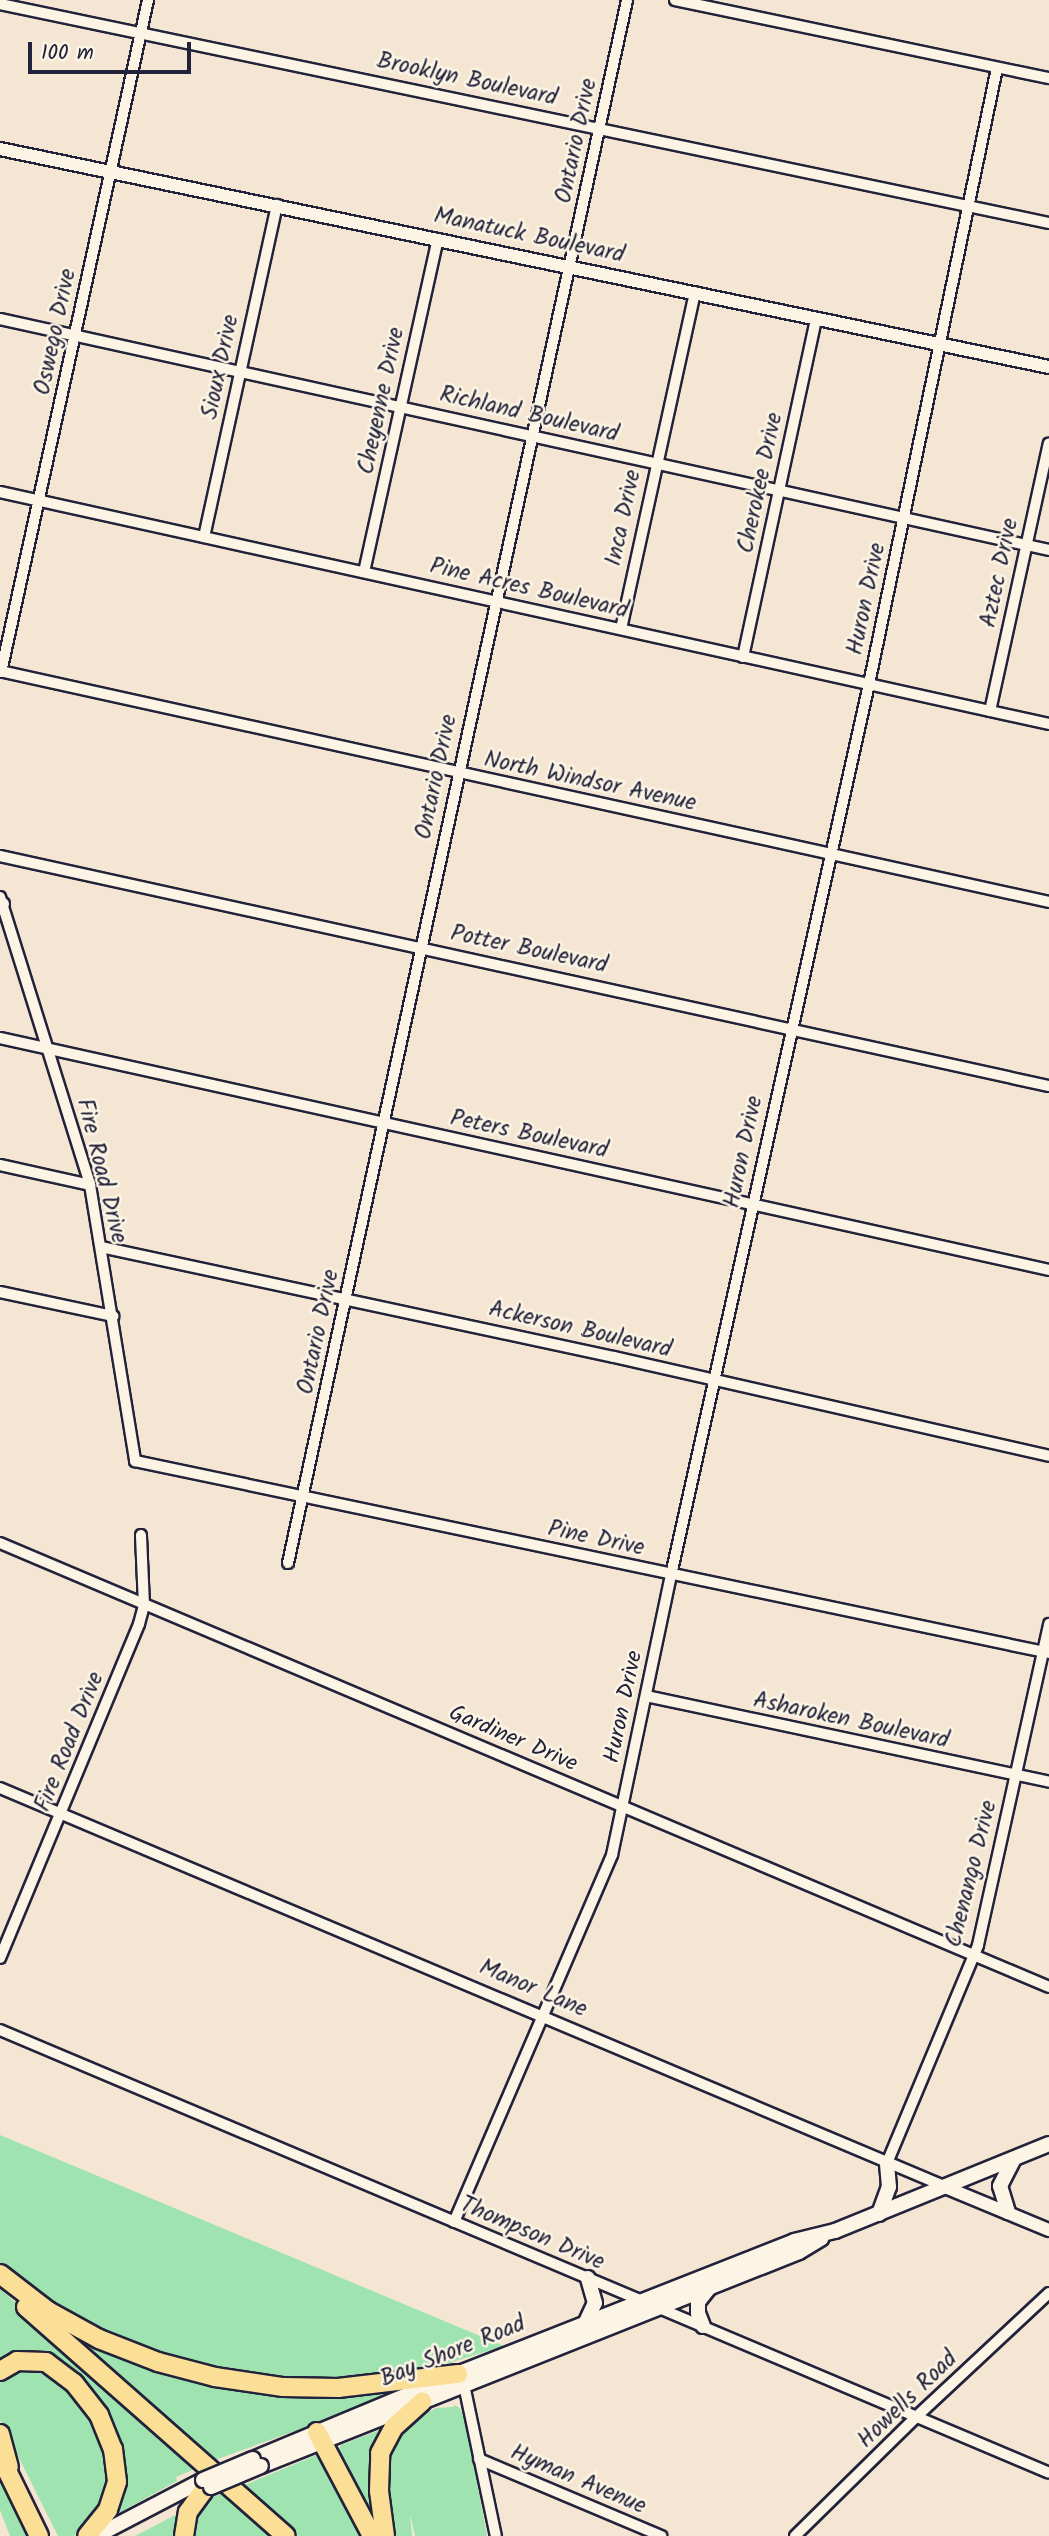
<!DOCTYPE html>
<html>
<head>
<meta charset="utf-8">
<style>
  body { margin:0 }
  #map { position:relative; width:1049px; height:2536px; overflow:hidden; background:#f5e6d3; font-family:Kalam,sans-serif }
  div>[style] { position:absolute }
  .green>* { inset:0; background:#9fe4b0 }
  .roads { filter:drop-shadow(2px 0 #22223b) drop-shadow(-2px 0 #22223b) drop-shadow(0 2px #22223b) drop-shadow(0 -2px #22223b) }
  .minor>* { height:10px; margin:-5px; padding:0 5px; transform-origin:5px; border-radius:5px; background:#fcf5e5 }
  .tertiary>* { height:12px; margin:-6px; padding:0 6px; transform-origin:6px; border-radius:6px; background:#fcf5e5 }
  .secondary>* { height:14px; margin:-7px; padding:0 7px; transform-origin:7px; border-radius:7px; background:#fcf5e5 }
  .motorway>* { height:18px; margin:-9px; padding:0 9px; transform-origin:9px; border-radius:9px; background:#fbdf96 }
  .bridges { filter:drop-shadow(2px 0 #22223b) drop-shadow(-2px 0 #22223b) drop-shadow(0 2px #22223b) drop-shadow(0 -2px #22223b) }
  .secondary-bridge>* { height:14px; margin:-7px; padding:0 7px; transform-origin:7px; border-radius:7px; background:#fcf5e5 }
  span { translate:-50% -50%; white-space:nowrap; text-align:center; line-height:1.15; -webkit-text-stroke:5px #fcf5e5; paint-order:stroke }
  .street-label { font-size:23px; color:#22223b }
  .scale { position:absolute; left:28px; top:42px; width:163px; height:32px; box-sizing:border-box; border:4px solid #22223b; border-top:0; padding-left:9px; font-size:21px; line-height:24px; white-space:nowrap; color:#22223b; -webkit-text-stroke:5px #fcf5e5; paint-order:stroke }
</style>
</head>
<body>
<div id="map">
  <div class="green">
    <div style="clip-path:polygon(0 2135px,504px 2346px,446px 2364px,328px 2384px,202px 2368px,116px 2338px,58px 2309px,0 2265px)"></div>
    <div style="clip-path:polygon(0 2289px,202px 2466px,176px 2477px,177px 2481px,115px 2515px,123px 2477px,117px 2433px,87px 2385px,51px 2356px,29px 2352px,10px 2356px,0 2364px)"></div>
    <div style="clip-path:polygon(68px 2331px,179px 2375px,408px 2390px,215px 2460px)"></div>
    <div style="clip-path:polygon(38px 2366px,81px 2396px,112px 2461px,112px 2492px,87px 2528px,74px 2536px,58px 2536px,0 2420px,0 2383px,14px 2369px)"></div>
    <div style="clip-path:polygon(454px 2405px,460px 2408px,466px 2424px,487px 2536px,415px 2536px,410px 2514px,412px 2536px,392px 2536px,385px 2467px,391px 2439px,395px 2440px,420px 2417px,436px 2408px,453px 2407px)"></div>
    <div style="clip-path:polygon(380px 2430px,384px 2431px,379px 2535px,340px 2460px,343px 2458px,339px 2449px,341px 2445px)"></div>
    <div style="clip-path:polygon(319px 2454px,367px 2536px,298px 2536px,242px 2486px)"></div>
    <div style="clip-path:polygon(0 2472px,31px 2536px,10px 2536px,0 2510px)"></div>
    <div style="clip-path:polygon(227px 2491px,274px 2536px,191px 2536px,192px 2514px,197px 2516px,205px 2500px)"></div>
    <div style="clip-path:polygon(183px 2511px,180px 2536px,135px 2536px)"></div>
  </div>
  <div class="roads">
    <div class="minor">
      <div style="left:675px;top:0;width:382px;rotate:11.8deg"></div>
      <div style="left:0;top:4px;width:1072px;rotate:11.79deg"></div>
      <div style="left:0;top:319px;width:1074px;rotate:12.42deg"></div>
      <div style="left:0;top:492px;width:1074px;rotate:12.47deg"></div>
      <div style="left:204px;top:537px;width:340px;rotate:-77.6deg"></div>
      <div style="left:364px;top:572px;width:341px;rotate:-77.5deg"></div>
      <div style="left:621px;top:629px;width:345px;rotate:-77.6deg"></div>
      <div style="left:743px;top:657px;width:347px;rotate:-77.8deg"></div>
      <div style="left:0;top:671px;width:1074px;rotate:12.42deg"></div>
      <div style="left:1px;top:672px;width:688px;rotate:-77.66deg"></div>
      <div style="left:990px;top:711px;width:274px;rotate:-77.6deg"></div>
      <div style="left:0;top:856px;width:1074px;rotate:12.37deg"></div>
      <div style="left:0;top:897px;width:302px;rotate:72.6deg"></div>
      <div style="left:90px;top:1185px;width:280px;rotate:80.7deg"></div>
      <div style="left:135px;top:1461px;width:934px;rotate:11.86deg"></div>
      <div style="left:0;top:1038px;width:1074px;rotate:12.47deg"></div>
      <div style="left:0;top:1165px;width:92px;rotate:12.5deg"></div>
      <div style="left:101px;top:1247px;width:525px;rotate:12.1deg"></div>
      <div style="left:614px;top:1357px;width:446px;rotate:12.8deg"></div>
      <div style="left:0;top:1292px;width:116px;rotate:12deg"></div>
      <div style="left:0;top:1543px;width:1139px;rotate:22.94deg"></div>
      <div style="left:288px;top:1563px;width:1599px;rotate:-77.76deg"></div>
      <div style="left:646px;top:1696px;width:412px;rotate:12deg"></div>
      <div style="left:0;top:1788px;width:1024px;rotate:22.86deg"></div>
      <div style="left:0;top:1958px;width:362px;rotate:-67.4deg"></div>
      <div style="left:139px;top:1624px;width:20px;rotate:-75deg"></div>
      <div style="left:144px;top:1605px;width:70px;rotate:-92.5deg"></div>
      <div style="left:0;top:2030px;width:700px;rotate:22.87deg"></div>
      <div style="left:887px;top:2163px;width:236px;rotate:-67.3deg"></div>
      <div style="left:978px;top:1945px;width:329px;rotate:-77.5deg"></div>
      <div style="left:454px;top:2222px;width:400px;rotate:-66.7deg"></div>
      <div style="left:612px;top:1855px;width:286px;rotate:-78.1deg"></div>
      <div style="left:671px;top:1575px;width:913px;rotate:-77.47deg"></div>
      <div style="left:869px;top:684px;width:629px;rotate:-78.26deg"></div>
      <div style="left:659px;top:2308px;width:423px;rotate:22.9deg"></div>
      <div style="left:463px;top:2380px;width:159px;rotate:78.1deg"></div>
      <div style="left:479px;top:2459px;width:198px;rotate:22.9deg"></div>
      <div style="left:795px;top:2536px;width:170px;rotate:-44.5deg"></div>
      <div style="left:916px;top:2417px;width:182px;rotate:-43deg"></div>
    </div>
    <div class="tertiary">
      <div style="left:0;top:149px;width:1071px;rotate:11.74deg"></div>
      <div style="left:0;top:904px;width:3px"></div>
      <div style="left:945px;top:2187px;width:113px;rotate:22.5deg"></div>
    </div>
    <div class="secondary">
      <div style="left:1008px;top:2212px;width:27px;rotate:-107deg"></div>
      <div style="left:1000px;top:2186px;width:30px;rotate:-63deg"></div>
      <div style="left:879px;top:2214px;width:29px;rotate:-70deg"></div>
      <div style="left:889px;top:2187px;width:24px;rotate:-95deg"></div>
      <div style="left:585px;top:2324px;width:23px;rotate:-65deg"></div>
      <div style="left:595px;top:2303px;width:26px;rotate:-106deg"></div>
      <div style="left:703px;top:2326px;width:14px;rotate:-111deg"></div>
      <div style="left:698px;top:2313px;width:11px;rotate:-90deg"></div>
      <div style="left:698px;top:2302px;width:18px;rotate:-52deg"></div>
      <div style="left:253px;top:2459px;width:226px;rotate:-22.6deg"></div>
      <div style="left:462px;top:2372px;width:357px;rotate:-21.5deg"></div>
      <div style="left:794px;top:2241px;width:42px;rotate:-13.7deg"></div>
      <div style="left:835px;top:2231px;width:231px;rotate:-22.1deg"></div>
      <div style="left:261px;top:2466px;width:579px;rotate:-21.69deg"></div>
      <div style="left:799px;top:2252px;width:26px;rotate:-31deg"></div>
      <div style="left:96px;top:2536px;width:121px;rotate:-27.6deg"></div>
    </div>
    <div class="motorway">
      <div style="left:0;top:2274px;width:61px;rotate:37.6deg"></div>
      <div style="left:48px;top:2311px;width:58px;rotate:28.8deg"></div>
      <div style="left:99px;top:2339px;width:63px;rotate:21.3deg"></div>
      <div style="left:158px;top:2362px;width:59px;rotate:14.7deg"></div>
      <div style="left:215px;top:2377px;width:69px;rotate:8.4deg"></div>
      <div style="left:283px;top:2387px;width:55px;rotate:1deg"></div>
      <div style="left:338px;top:2388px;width:121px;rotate:-6.7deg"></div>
      <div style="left:26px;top:2307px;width:346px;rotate:41.4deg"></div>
      <div style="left:0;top:2371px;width:20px;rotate:-30deg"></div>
      <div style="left:17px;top:2361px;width:29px;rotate:2deg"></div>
      <div style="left:46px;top:2362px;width:35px;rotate:37deg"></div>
      <div style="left:74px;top:2383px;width:41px;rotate:52deg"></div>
      <div style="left:99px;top:2415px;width:37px;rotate:68deg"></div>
      <div style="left:113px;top:2449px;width:33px;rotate:83deg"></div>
      <div style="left:117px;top:2482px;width:29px;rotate:108deg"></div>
      <div style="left:108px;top:2510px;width:33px;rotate:129deg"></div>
      <div style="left:317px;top:2432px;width:118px;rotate:62.1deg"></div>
      <div style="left:0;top:2434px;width:34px;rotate:75deg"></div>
      <div style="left:0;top:2456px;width:89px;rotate:64deg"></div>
      <div style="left:184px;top:2536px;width:24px;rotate:-81deg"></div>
      <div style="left:188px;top:2512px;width:27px;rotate:-54deg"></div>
      <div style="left:385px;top:2536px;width:45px;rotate:-97.6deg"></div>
      <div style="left:379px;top:2491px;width:38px;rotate:-88deg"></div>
      <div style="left:380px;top:2453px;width:30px;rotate:-62deg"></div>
      <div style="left:394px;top:2427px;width:38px;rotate:-42deg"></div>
    </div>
  </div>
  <div class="bridges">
    <div class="secondary-bridge">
      <div style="left:203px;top:2480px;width:54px;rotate:-22.8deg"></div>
      <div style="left:211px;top:2487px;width:54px;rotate:-22.8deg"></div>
    </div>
  </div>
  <div class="street-label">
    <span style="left:467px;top:80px;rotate:12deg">Brooklyn Boulevard</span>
    <span style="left:577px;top:141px;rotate:-78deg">Ontario Drive</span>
    <span style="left:529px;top:236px;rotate:12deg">Manatuck Boulevard</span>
    <span style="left:56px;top:332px;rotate:-78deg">Oswego Drive</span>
    <span style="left:221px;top:367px;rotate:-78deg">Sioux Drive</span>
    <span style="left:382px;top:401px;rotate:-78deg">Cheyenne Drive</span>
    <span style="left:529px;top:415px;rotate:13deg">Richland Boulevard</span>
    <span style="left:761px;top:483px;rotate:-78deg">Cherokee Drive</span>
    <span style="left:624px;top:518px;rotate:-78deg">Inca Drive</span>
    <span style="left:1000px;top:573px;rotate:-78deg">Aztec Drive</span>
    <span style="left:529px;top:589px;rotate:13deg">Pine Acres Boulevard</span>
    <span style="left:867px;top:599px;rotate:-78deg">Huron Drive</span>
    <span style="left:437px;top:777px;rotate:-78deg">Ontario Drive</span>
    <span style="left:590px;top:782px;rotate:12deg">North Windsor Avenue</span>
    <span style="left:529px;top:950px;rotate:12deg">Potter Boulevard</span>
    <span style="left:529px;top:1135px;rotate:12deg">Peters Boulevard</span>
    <span style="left:744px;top:1152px;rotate:-78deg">Huron Drive</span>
    <span style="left:101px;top:1171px;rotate:76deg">Fire Road Drive</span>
    <span style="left:580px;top:1330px;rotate:13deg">Ackerson Boulevard</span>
    <span style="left:319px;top:1332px;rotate:-78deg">Ontario Drive</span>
    <span style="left:596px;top:1539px;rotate:12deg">Pine Drive</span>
    <span style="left:624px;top:1707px;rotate:-78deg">Huron Drive</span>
    <span style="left:851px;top:1721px;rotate:12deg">Asharoken Boulevard</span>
    <span style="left:513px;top:1739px;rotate:23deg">Gardiner Drive</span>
    <span style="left:70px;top:1742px;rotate:-68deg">Fire Road Drive</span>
    <span style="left:972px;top:1874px;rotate:-76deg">Chenango Drive</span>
    <span style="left:533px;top:1989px;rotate:23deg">Manor Lane</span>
    <span style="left:532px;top:2234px;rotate:23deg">Thompson Drive</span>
    <span style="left:453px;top:2352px;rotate:-22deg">Bay Shore Road</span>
    <span style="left:908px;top:2400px;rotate:-44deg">Howells Road</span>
    <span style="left:578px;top:2480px;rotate:23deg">Hyman Avenue</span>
  </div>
  <div class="scale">100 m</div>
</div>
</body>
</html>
